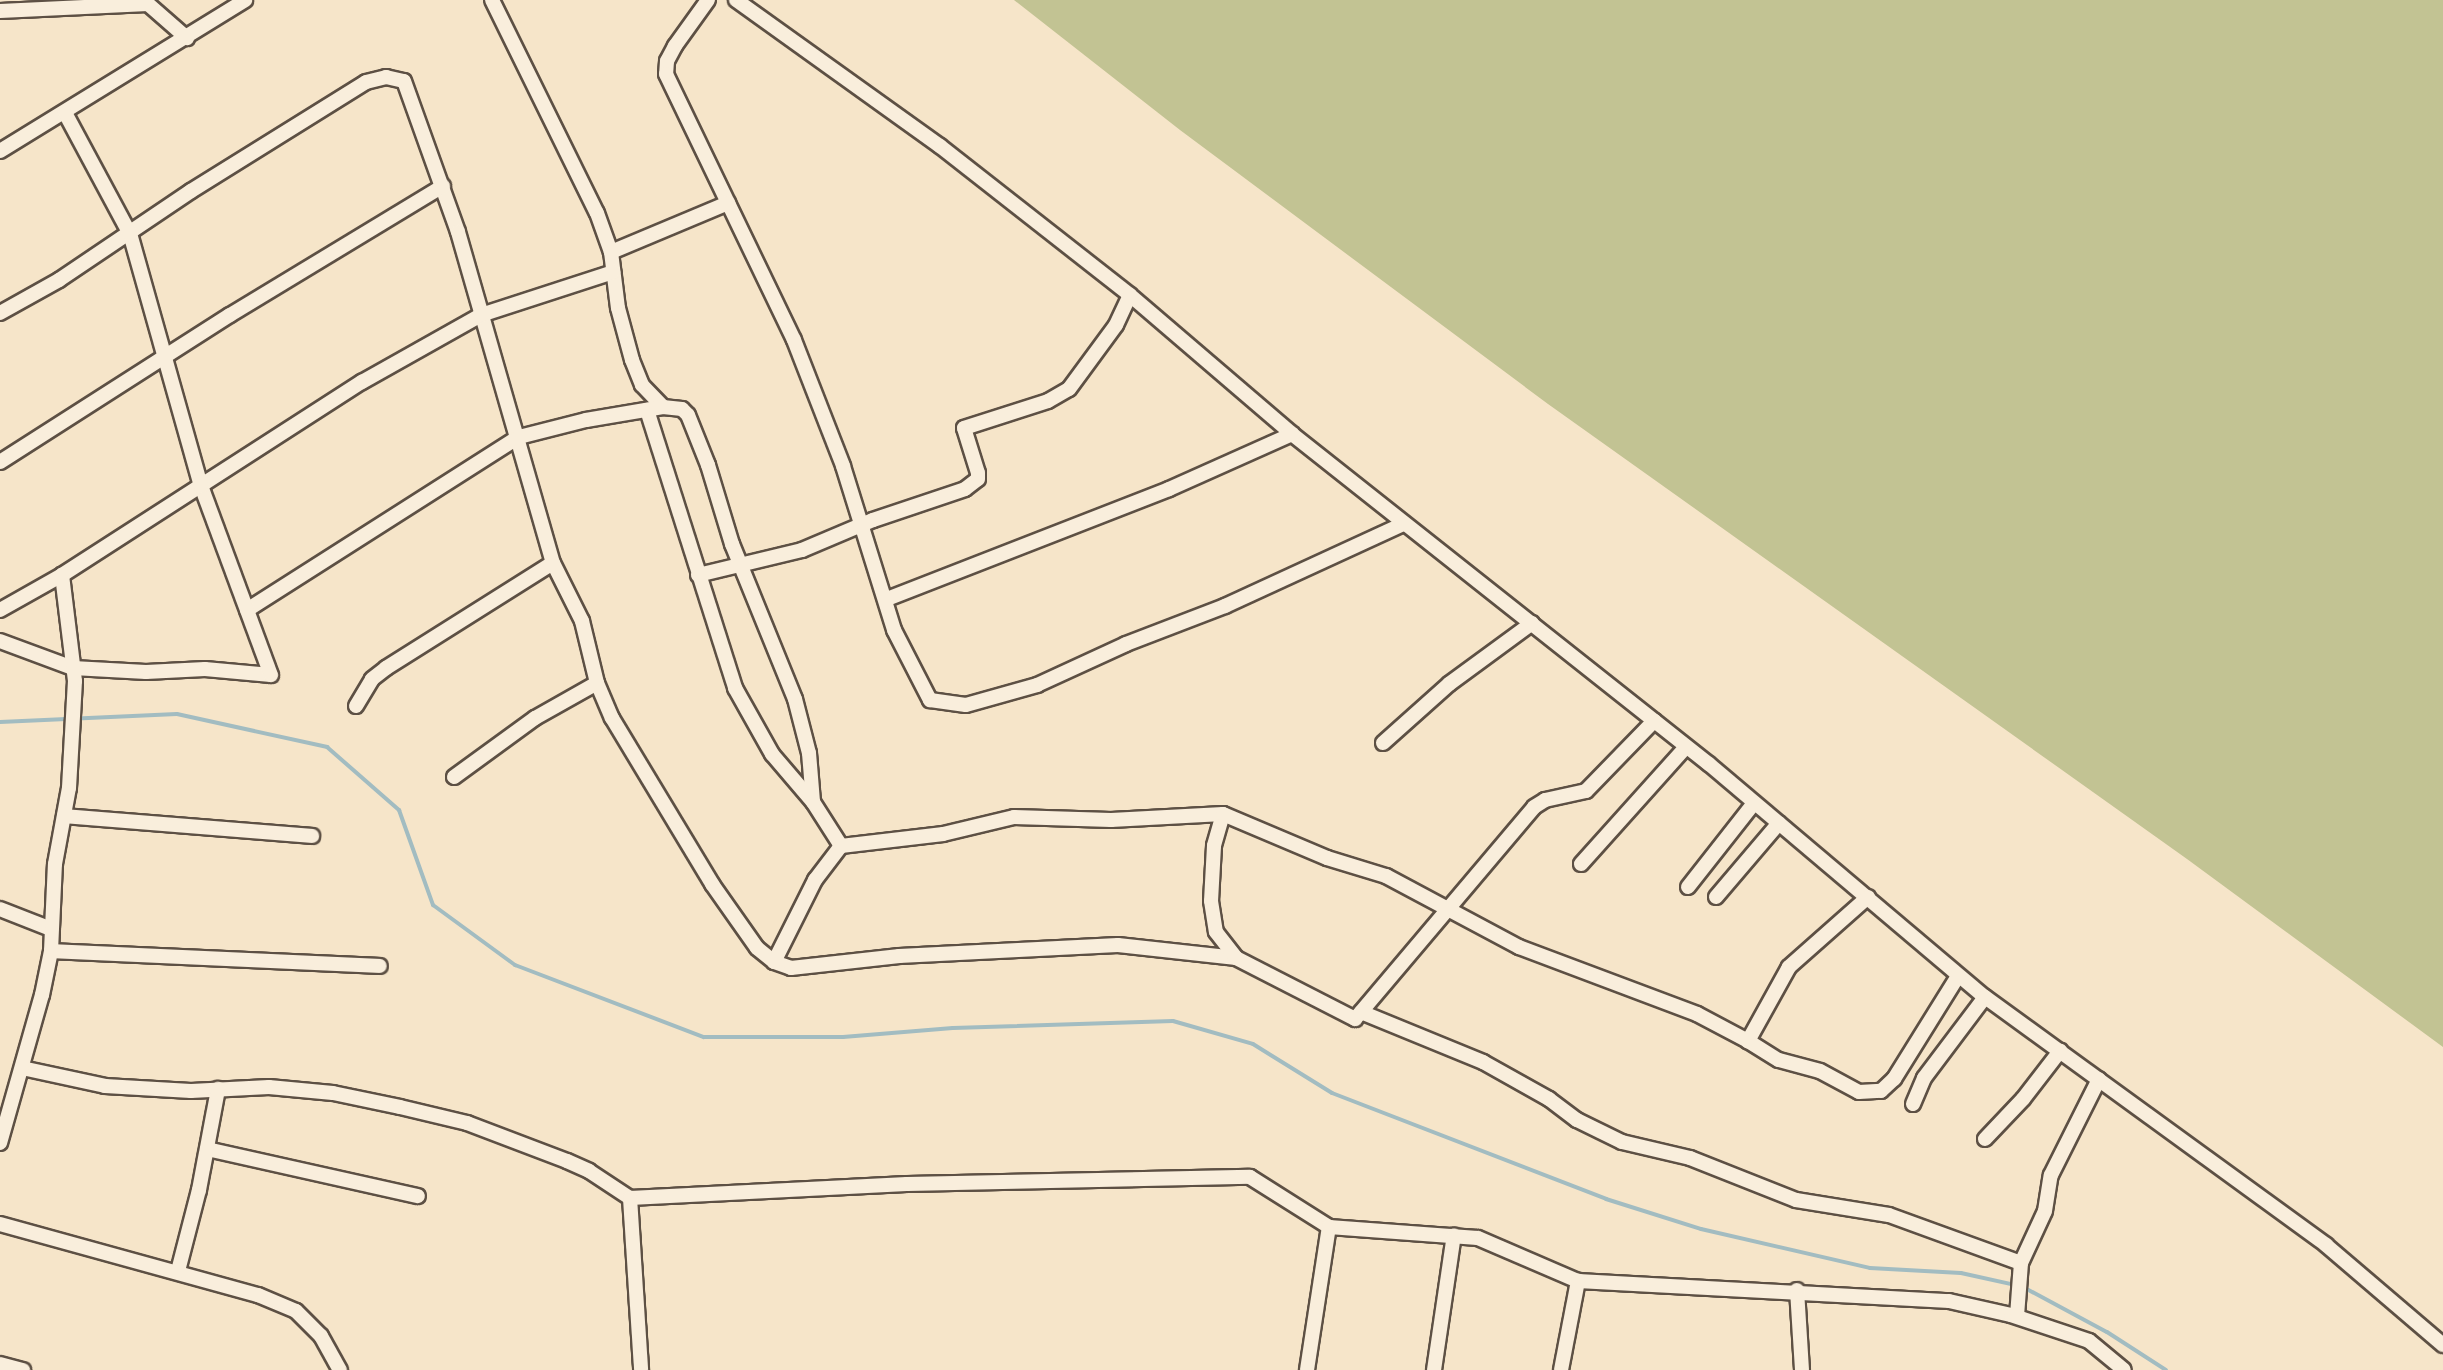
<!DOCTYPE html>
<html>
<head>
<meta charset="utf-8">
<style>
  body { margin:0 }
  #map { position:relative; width:2443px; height:1370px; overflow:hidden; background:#f6e5c9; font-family:"IM FELL English",serif }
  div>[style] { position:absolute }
  .green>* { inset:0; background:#c2c393 }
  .stream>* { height:4px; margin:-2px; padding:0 2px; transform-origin:2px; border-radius:2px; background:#a2bcc1 }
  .roads { filter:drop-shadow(2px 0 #5d5044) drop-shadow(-2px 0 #5d5044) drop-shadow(0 2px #5d5044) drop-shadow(0 -2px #5d5044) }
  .street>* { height:14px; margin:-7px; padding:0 7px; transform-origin:7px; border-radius:7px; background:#f9eedc }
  span { translate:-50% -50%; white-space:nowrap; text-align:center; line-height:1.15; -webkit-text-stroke:6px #f9eedc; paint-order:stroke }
</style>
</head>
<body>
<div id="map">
  <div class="green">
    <div style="clip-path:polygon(1014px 0,2443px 0,2443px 1047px,2187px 859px,1548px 404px,1180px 130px)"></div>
  </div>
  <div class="stream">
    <div style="left:0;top:722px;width:177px;rotate:-2.6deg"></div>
    <div style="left:177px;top:714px;width:154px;rotate:12.4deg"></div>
    <div style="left:327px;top:747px;width:96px;rotate:41.2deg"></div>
    <div style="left:399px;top:810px;width:101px;rotate:70.3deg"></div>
    <div style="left:433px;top:905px;width:102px;rotate:36.2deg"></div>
    <div style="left:515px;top:965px;width:202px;rotate:20.9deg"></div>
    <div style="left:704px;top:1037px;width:139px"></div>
    <div style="left:843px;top:1037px;width:110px;rotate:-4.7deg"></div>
    <div style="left:953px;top:1028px;width:220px;rotate:-1.8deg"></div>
    <div style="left:1173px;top:1021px;width:83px;rotate:16deg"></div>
    <div style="left:1253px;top:1044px;width:93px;rotate:31.8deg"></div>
    <div style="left:1332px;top:1093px;width:294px;rotate:21.1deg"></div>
    <div style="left:1606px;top:1199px;width:100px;rotate:17.5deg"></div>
    <div style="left:1701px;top:1229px;width:173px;rotate:13deg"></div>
    <div style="left:1870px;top:1268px;width:91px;rotate:3.1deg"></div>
    <div style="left:1961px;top:1273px;width:55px;rotate:12.5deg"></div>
    <div style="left:2023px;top:1287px;width:95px;rotate:28.2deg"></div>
    <div style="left:2107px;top:1332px;width:70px;rotate:32.8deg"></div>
  </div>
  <div class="roads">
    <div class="street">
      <div style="left:492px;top:0;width:237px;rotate:63.8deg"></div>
      <div style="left:597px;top:213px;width:41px;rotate:70.3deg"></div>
      <div style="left:611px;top:252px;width:56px;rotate:82.9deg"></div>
      <div style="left:618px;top:308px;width:54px;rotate:74.9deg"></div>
      <div style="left:632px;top:360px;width:27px;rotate:68deg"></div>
      <div style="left:642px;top:385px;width:30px;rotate:46deg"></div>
      <div style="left:708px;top:0;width:57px;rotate:125.7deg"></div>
      <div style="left:675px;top:46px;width:17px;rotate:118deg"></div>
      <div style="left:667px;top:61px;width:13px;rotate:94deg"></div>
      <div style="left:666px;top:74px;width:295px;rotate:64.3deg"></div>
      <div style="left:794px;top:340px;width:135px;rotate:68.7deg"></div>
      <div style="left:843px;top:466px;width:172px;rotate:72.7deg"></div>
      <div style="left:894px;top:630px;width:79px;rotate:62.8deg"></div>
      <div style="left:930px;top:700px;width:36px;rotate:8deg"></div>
      <div style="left:966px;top:705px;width:74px;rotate:-15.7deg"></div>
      <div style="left:1037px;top:685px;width:98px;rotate:-24.7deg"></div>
      <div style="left:1126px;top:644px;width:106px;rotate:-21deg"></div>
      <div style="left:1225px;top:606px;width:196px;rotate:-24.7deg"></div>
      <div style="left:736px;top:0;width:251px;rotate:35.6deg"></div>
      <div style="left:940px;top:146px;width:241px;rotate:38.1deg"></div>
      <div style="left:1130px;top:295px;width:213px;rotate:40.6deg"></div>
      <div style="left:1292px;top:434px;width:532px;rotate:38.36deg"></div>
      <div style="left:1709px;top:764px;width:361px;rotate:40.2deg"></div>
      <div style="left:1985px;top:997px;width:422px;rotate:36deg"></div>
      <div style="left:2326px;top:1245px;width:154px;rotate:40.5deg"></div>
      <div style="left:0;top:11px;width:148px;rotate:-2.7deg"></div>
      <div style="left:148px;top:4px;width:52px;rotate:41.1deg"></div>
      <div style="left:0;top:151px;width:288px;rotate:-31.6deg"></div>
      <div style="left:611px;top:252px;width:127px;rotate:-22.7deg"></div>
      <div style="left:0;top:313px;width:68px;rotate:-29.2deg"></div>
      <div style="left:59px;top:280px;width:159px;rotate:-34deg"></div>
      <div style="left:191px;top:191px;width:206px;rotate:-31.9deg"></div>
      <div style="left:366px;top:82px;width:21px;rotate:-14deg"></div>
      <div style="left:386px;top:77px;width:18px;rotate:13deg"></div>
      <div style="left:404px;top:81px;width:160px;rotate:70.3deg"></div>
      <div style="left:458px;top:232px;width:344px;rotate:74deg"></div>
      <div style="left:553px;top:563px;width:65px;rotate:63.4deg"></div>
      <div style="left:582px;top:621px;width:64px;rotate:76.4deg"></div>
      <div style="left:597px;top:683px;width:38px;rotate:67deg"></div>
      <div style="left:612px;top:718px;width:194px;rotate:58.9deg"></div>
      <div style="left:712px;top:884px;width:78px;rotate:54.9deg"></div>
      <div style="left:757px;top:948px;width:22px;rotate:39deg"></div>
      <div style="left:774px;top:962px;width:18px;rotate:19deg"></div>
      <div style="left:791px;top:968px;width:109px;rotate:-6.3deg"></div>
      <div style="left:899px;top:956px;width:219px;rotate:-2.9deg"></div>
      <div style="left:1118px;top:945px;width:119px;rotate:6.3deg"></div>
      <div style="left:1236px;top:958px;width:134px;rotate:27.1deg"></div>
      <div style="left:1355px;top:1019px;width:277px;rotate:-49.8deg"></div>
      <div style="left:1534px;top:807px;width:13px;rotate:-32deg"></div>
      <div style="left:1545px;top:800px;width:42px;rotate:-12.4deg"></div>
      <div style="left:1586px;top:791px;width:98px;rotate:-45.8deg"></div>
      <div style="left:647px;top:410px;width:292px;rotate:72.4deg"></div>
      <div style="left:735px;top:688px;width:76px;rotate:60.7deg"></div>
      <div style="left:772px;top:754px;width:63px;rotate:49.5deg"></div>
      <div style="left:813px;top:802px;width:52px;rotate:57.5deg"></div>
      <div style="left:0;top:462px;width:273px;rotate:-32.6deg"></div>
      <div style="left:230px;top:315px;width:249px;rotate:-31.2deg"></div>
      <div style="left:698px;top:575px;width:107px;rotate:-13.5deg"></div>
      <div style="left:802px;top:550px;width:77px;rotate:-22.9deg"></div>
      <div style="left:873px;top:520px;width:97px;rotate:-18.6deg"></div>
      <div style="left:965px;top:489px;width:16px;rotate:-38deg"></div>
      <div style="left:978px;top:479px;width:6px;rotate:-90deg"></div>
      <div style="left:978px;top:473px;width:47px;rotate:-107.3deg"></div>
      <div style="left:964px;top:428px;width:88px;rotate:-17.8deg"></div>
      <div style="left:1048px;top:401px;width:24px;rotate:-30deg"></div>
      <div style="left:1069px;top:389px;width:79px;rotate:-53.7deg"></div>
      <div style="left:1116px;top:325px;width:33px;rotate:-65deg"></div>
      <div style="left:887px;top:599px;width:303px;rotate:-21.3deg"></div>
      <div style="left:1169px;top:489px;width:135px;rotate:-24.1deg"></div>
      <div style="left:0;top:610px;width:71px;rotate:-29.4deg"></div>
      <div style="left:62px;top:575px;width:357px;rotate:-32.8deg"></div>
      <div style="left:362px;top:382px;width:137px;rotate:-29.4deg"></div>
      <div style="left:481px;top:315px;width:139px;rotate:-18deg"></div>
      <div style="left:247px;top:610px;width:322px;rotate:-32.5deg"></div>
      <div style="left:519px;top:437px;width:69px;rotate:-14.2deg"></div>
      <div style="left:586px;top:420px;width:78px;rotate:-9.6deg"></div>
      <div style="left:663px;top:407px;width:19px;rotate:6deg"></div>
      <div style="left:682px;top:409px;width:8px;rotate:45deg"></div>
      <div style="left:688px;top:415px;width:54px;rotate:68.2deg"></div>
      <div style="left:708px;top:465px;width:83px;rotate:73.1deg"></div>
      <div style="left:732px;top:544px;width:167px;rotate:67.9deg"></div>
      <div style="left:795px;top:699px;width:56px;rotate:75.5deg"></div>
      <div style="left:809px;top:753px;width:49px;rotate:85.3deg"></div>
      <div style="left:0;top:641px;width:78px;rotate:20.3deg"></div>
      <div style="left:73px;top:668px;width:73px;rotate:3.1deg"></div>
      <div style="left:146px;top:672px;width:59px;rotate:-2.9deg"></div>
      <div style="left:205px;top:669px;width:66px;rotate:5.2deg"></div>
      <div style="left:271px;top:675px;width:202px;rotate:-110.3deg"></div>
      <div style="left:201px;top:486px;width:262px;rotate:-105.7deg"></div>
      <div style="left:130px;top:234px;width:137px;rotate:-118.2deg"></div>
      <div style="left:356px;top:706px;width:31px;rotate:-59deg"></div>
      <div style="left:372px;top:679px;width:18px;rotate:-38deg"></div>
      <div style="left:386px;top:668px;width:197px;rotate:-32.2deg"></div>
      <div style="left:1383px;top:743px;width:89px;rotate:-41.8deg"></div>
      <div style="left:1449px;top:684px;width:103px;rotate:-36.3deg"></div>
      <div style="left:454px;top:777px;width:100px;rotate:-36.1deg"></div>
      <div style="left:535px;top:718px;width:71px;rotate:-29.4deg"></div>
      <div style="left:1223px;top:814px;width:33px;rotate:106deg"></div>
      <div style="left:1214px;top:846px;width:55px;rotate:93.1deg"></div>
      <div style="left:1211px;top:901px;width:31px;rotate:81deg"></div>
      <div style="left:1216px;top:932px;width:33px;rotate:52deg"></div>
      <div style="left:64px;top:816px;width:249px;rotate:4.6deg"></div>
      <div style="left:1581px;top:864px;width:157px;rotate:-48.1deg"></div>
      <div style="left:1688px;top:887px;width:107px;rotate:-51.8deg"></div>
      <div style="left:1716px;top:897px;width:97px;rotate:-49.6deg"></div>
      <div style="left:1868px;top:897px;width:106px;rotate:138.5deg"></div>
      <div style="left:1789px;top:967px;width:85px;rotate:119deg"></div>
      <div style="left:1748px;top:1041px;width:36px;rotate:32deg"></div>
      <div style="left:1779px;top:1060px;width:42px;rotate:15deg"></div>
      <div style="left:1820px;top:1071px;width:44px;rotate:28.3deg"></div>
      <div style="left:1859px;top:1092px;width:22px;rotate:-3deg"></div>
      <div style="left:1881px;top:1091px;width:18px;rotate:-43deg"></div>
      <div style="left:1894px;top:1079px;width:121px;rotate:-58.1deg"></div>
      <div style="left:0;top:909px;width:55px;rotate:21.4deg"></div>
      <div style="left:51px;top:951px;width:329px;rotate:2.6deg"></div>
      <div style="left:774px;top:962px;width:92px;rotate:-63.4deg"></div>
      <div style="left:815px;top:880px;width:43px;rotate:-52.6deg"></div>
      <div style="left:841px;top:846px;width:103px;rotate:-6.7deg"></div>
      <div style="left:943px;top:834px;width:73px;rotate:-13.5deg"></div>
      <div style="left:1014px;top:817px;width:97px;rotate:1.8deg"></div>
      <div style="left:1111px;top:820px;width:112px;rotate:-3.1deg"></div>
      <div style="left:1223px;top:814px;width:113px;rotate:22.9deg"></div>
      <div style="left:1327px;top:858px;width:62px;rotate:17deg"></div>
      <div style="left:1386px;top:876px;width:151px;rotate:28.1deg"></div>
      <div style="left:1519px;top:947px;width:190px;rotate:20.6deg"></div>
      <div style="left:1697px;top:1014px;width:58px;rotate:27.9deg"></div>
      <div style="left:1361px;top:1012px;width:132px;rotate:22.3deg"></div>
      <div style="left:1483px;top:1062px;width:76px;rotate:29.3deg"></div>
      <div style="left:1549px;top:1099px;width:35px;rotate:37deg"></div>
      <div style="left:1577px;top:1120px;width:50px;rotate:26.1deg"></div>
      <div style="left:1622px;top:1142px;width:70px;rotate:13.2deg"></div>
      <div style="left:1690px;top:1158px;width:114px;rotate:21.6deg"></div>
      <div style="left:1796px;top:1200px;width:94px;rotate:9.2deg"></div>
      <div style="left:1889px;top:1215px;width:140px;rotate:20deg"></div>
      <div style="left:22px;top:1068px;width:85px;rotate:12.2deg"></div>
      <div style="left:105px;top:1086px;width:86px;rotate:3.3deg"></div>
      <div style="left:191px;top:1091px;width:78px;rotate:-2.9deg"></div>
      <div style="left:269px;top:1087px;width:64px;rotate:5.4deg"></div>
      <div style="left:333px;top:1093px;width:68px;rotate:11.8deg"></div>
      <div style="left:400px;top:1107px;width:69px;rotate:13.4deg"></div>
      <div style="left:467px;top:1123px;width:107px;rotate:20.8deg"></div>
      <div style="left:567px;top:1161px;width:24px;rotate:24deg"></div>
      <div style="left:589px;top:1171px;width:49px;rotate:33.4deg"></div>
      <div style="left:630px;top:1198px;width:277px;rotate:-2.9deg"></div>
      <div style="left:907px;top:1184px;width:343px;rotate:-1.2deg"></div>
      <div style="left:1250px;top:1177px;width:93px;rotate:32.3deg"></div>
      <div style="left:1329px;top:1227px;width:149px;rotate:4.2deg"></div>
      <div style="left:1478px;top:1238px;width:109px;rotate:23.3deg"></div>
      <div style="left:1578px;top:1281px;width:372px;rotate:3.1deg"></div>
      <div style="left:1949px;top:1301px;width:64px;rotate:12.7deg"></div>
      <div style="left:2011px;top:1315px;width:82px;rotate:18.4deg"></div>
      <div style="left:2089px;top:1341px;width:45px;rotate:39.6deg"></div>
      <div style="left:1913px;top:1104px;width:28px;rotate:-67deg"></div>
      <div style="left:1924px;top:1078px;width:101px;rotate:-53deg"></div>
      <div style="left:1985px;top:1139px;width:55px;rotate:-46.5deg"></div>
      <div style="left:2023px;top:1099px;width:61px;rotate:-52.4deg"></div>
      <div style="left:0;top:1143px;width:154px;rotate:-74.2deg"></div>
      <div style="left:42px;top:995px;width:45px;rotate:-78.4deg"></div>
      <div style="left:51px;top:951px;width:87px;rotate:-87.4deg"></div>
      <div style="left:55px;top:864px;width:77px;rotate:-79.6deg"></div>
      <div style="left:69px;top:788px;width:107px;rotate:-86.8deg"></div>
      <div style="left:75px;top:681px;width:107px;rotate:-97deg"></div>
      <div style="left:207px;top:1149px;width:216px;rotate:12.6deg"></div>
      <div style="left:630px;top:1198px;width:172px;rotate:86.3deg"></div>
      <div style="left:0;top:1224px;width:268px;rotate:15.4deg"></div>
      <div style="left:258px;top:1295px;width:41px;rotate:22.8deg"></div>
      <div style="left:296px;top:1311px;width:35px;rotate:45deg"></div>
      <div style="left:321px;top:1336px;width:39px;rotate:61deg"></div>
      <div style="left:178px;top:1271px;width:84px;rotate:-75.5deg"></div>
      <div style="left:199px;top:1190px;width:103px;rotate:-79.3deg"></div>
      <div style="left:1797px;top:1290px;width:80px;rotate:86.4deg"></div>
      <div style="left:2017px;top:1316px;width:53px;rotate:-85.7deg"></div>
      <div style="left:2021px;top:1263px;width:57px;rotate:-65.2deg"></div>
      <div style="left:2045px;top:1211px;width:36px;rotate:-81deg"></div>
      <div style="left:2051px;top:1175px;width:107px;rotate:-63.4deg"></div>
      <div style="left:0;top:1364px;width:24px;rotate:15deg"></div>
      <div style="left:1307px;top:1370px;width:145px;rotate:-81.3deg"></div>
      <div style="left:1434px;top:1370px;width:136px;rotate:-81.6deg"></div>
      <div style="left:1561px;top:1370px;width:91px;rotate:-79.2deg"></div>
    </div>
  </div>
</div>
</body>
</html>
